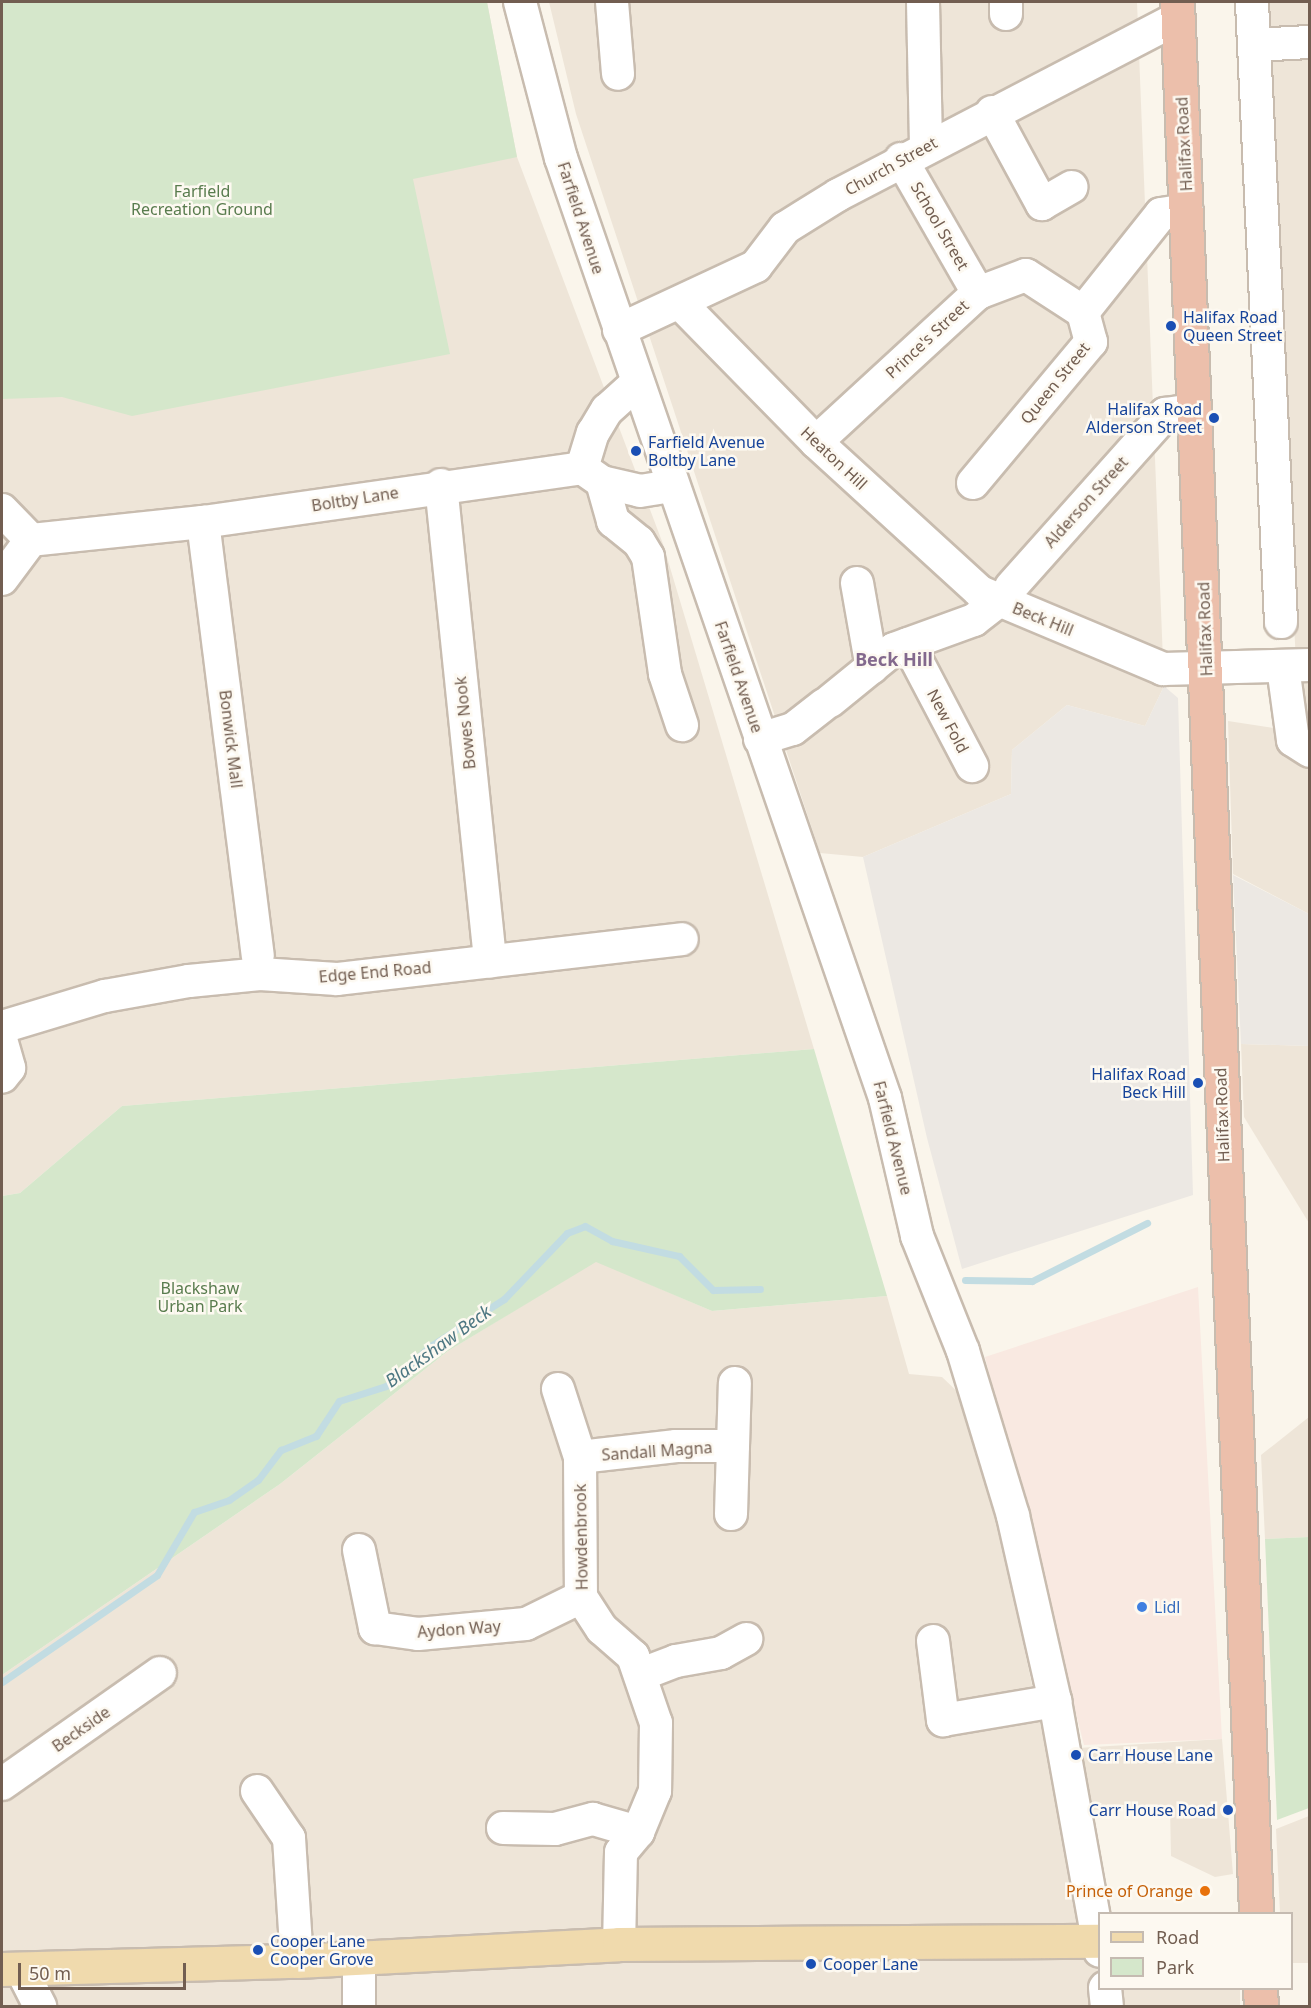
<!DOCTYPE html>
<html>
<head>
<meta charset="utf-8">
<style>
  body { margin:0 }
  #map { position:relative; width:1311px; height:2008px; overflow:hidden; background:#faf5eb; font-family:"Noto Sans",sans-serif }
  div>[style] { position:absolute }
  .residential>* { inset:0; background:#eee5d8 }
  .commercial>* { inset:0; background:#f9e9e1 }
  .industrial>* { inset:0; background:#ece8e3 }
  .green>* { inset:0; background:#d5e7cb }
  .stream>* { height:7px; margin:-3.5px; padding:0 3.5px; transform-origin:3.5px; border-radius:3.5px; background:#c2dce2 }
  .roads { filter:drop-shadow(2px 0 #c8bcaf) drop-shadow(-2px 0 #c8bcaf) drop-shadow(0 2px #c8bcaf) drop-shadow(0 -2px #c8bcaf) }
  .minor>* { height:32px; margin:-16px; padding:0 16px; transform-origin:16px; border-radius:16px; background:#fff }
  .major>* { height:33px; margin:-16.5px; padding:0 16.5px; transform-origin:16.5px; border-radius:16.5px; background:#f0daad }
  .highway>* { height:33px; margin:-16.5px; padding:0 16.5px; transform-origin:16.5px; border-radius:16.5px; background:#ecbfab }
  .dots>* { width:16px; height:16px; translate:-50% -50%; box-sizing:border-box; border:3px solid #fdf9f1; border-radius:50% }
  span { translate:-50% -50%; white-space:nowrap; text-align:center; line-height:1.15; -webkit-text-stroke:5px #fdf9f1; paint-order:stroke }
  .street-label { font-size:16px; color:#725e51 }
  .park-label { font-size:16px; color:#597c4e }
  .transit-label { font-size:16px; color:#164399 }
  .left { translate:0 -50%; text-align:left }
  .right { translate:-100% -50%; text-align:right }
  .shop-label { font-size:16px; color:#366cbe }
  .food-label { font-size:16px; color:#c56008 }
  .neighbourhood-label { font-size:18px; color:#83698d; font-weight:700 }
  .water-label { font-size:18px; color:#4d7782; font-style:italic }
  .frame { position:absolute; inset:0; border:3px solid #725e51; pointer-events:none }
  .legend { position:absolute; left:1098px; top:1912px; width:195px; height:78px; box-sizing:border-box; background:#fdf9f1; border:2px solid #c5bbb1; margin:0; padding:8px 10px; list-style:none; font-size:18px; color:#725e51 }
  .legend li { display:flex; align-items:center; gap:12px; height:30px }
  .legend b { width:30px; border:2px solid #c5bbb1 }
  .scale { position:absolute; left:18px; top:1963px; width:168px; height:27px; box-sizing:border-box; border:3px solid #725e51; border-top:0; padding-left:8px; font-size:18px; line-height:21px; white-space:nowrap; color:#725e51; -webkit-text-stroke:4px #fdf9f1; paint-order:stroke }
</style>
</head>
<body>
<div id="map">
  <div class="residential">
    <div style="clip-path:polygon(2px 2px,487px 2px,517px 157px,663px 544px,814px 1049px,122px 1106px,20px 1193px,2px 1196px)"></div>
    <div style="clip-path:polygon(549px 2px,1137px 2px,1164px 686px,1145px 726px,1067px 705px,1012px 750px,1011px 794px,863px 857px,820px 853px,576px 114px)"></div>
    <div style="clip-path:polygon(1259px 2px,1309px 2px,1309px 914px,1233px 874px,1228px 721px,1300px 732px)"></div>
    <div style="clip-path:polygon(1241px 1044px,1309px 1046px,1309px 1223px,1244px 1117px)"></div>
    <div style="clip-path:polygon(596px 1261px,712px 1311px,887px 1296px,909px 1374px,942px 1377px,964px 1398px,977px 1429px,1046px 1750px,1222px 1739px,1233px 1874px,1215px 1877px,1171px 1856px,1170px 1807px,1091px 1810px,1109px 1913px,1100px 1914px,1100px 1988px,1240px 1989px,1240px 2006px,2px 2006px,2px 1675px,280px 1484px,448px 1351px)"></div>
    <div style="clip-path:polygon(1309px 1417px,1309px 1537px,1265px 1539px,1261px 1455px)"></div>
    <div style="clip-path:polygon(1309px 1816px,1309px 1963px,1292px 1963px,1292px 1914px,1280px 1913px,1276px 1829px)"></div>
  </div>
  <div class="commercial">
    <div style="clip-path:polygon(1198px 1287px,1222px 1739px,1084px 1745px,985px 1357px)"></div>
  </div>
  <div class="industrial">
    <div style="clip-path:polygon(1164px 686px,1178px 698px,1193px 1195px,962px 1269px,927px 1138px,863px 857px,1011px 794px,1012px 750px,1067px 705px,1145px 726px)"></div>
    <div style="clip-path:polygon(1233px 875px,1309px 914px,1309px 1046px,1241px 1044px)"></div>
  </div>
  <div class="green">
    <div style="clip-path:polygon(2px 2px,487px 2px,517px 157px,413px 179px,450px 354px,132px 416px,62px 397px,2px 399px)"></div>
    <div style="clip-path:polygon(814px 1049px,887px 1296px,712px 1311px,596px 1262px,448px 1351px,280px 1484px,2px 1675px,2px 1196px,20px 1193px,122px 1106px)"></div>
    <div style="clip-path:polygon(1309px 1537px,1309px 1808px,1277px 1820px,1265px 1539px)"></div>
  </div>
  <div class="stream">
    <div style="left:965px;top:1280px;width:67px;rotate:0.9deg"></div>
    <div style="left:1032px;top:1281px;width:129px;rotate:-26.8deg"></div>
    <div style="left:2px;top:1682px;width:188px;rotate:-34.6deg"></div>
    <div style="left:157px;top:1575px;width:73px;rotate:-59.6deg"></div>
    <div style="left:194px;top:1512px;width:37px;rotate:-19deg"></div>
    <div style="left:229px;top:1500px;width:35px;rotate:-35deg"></div>
    <div style="left:258px;top:1480px;width:38px;rotate:-53deg"></div>
    <div style="left:281px;top:1450px;width:38px;rotate:-22deg"></div>
    <div style="left:316px;top:1436px;width:42px;rotate:-56.7deg"></div>
    <div style="left:339px;top:1401px;width:49px;rotate:-17.7deg"></div>
    <div style="left:386px;top:1386px;width:58px;rotate:-42.2deg"></div>
    <div style="left:429px;top:1347px;width:89px;rotate:-32.6deg"></div>
    <div style="left:504px;top:1299px;width:91px;rotate:-46.3deg"></div>
    <div style="left:567px;top:1233px;width:19px;rotate:-21deg"></div>
    <div style="left:585px;top:1226px;width:31px;rotate:29deg"></div>
    <div style="left:612px;top:1241px;width:69px;rotate:12.6deg"></div>
    <div style="left:679px;top:1256px;width:48px;rotate:45deg"></div>
    <div style="left:713px;top:1290px;width:47px;rotate:-1.2deg"></div>
  </div>
  <div class="roads">
    <div class="minor">
      <div style="left:520px;top:2px;width:161px;rotate:75.3deg"></div>
      <div style="left:561px;top:158px;width:994px;rotate:70.98deg"></div>
      <div style="left:885px;top:1098px;width:142px;rotate:76.9deg"></div>
      <div style="left:917px;top:1236px;width:124px;rotate:68.2deg"></div>
      <div style="left:963px;top:1351px;width:172px;rotate:73.1deg"></div>
      <div style="left:1013px;top:1516px;width:190px;rotate:77.2deg"></div>
      <div style="left:1055px;top:1701px;width:254px;rotate:79.8deg"></div>
      <div style="left:612px;top:2px;width:72px;rotate:85.2deg"></div>
      <div style="left:923px;top:2px;width:143px;rotate:88.8deg"></div>
      <div style="left:1006px;top:2px;width:12px;rotate:90deg"></div>
      <div style="left:1252px;top:2px;width:621px;rotate:87.32deg"></div>
      <div style="left:1254px;top:45px;width:56px;rotate:-3.1deg"></div>
      <div style="left:992px;top:112px;width:105px;rotate:61.5deg"></div>
      <div style="left:1042px;top:204px;width:34px;rotate:-30deg"></div>
      <div style="left:901px;top:159px;width:155px;rotate:60.1deg"></div>
      <div style="left:680px;top:303px;width:194px;rotate:45.6deg"></div>
      <div style="left:816px;top:442px;width:222px;rotate:42.4deg"></div>
      <div style="left:980px;top:592px;width:199px;rotate:22.8deg"></div>
      <div style="left:1163px;top:669px;width:147px;rotate:-1.6deg"></div>
      <div style="left:619px;top:330px;width:151px;rotate:-25deg"></div>
      <div style="left:756px;top:266px;width:48px;rotate:-52.7deg"></div>
      <div style="left:785px;top:228px;width:62px;rotate:-31.9deg"></div>
      <div style="left:838px;top:195px;width:383px;rotate:-27.5deg"></div>
      <div style="left:816px;top:442px;width:220px;rotate:-42.6deg"></div>
      <div style="left:978px;top:293px;width:51px;rotate:-20.6deg"></div>
      <div style="left:1026px;top:275px;width:68px;rotate:33deg"></div>
      <div style="left:582px;top:468px;width:37px;rotate:-73deg"></div>
      <div style="left:593px;top:433px;width:27px;rotate:-59deg"></div>
      <div style="left:607px;top:410px;width:40px;rotate:-42deg"></div>
      <div style="left:602px;top:482px;width:41px;rotate:74.2deg"></div>
      <div style="left:613px;top:521px;width:33px;rotate:39deg"></div>
      <div style="left:639px;top:542px;width:17px;rotate:59deg"></div>
      <div style="left:648px;top:557px;width:118px;rotate:81.7deg"></div>
      <div style="left:665px;top:674px;width:54px;rotate:71.6deg"></div>
      <div style="left:973px;top:483px;width:184px;rotate:-50.1deg"></div>
      <div style="left:1091px;top:342px;width:31px;rotate:-105deg"></div>
      <div style="left:1083px;top:312px;width:125px;rotate:-51.5deg"></div>
      <div style="left:1161px;top:214px;width:26px;rotate:-9deg"></div>
      <div style="left:441px;top:485px;width:479px;rotate:84.1deg"></div>
      <div style="left:2px;top:510px;width:42px;rotate:46deg"></div>
      <div style="left:203px;top:522px;width:437px;rotate:82.8deg"></div>
      <div style="left:2px;top:579px;width:49px;rotate:-53.4deg"></div>
      <div style="left:31px;top:540px;width:173px;rotate:-6deg"></div>
      <div style="left:203px;top:522px;width:383px;rotate:-8.1deg"></div>
      <div style="left:582px;top:468px;width:24px;rotate:35deg"></div>
      <div style="left:602px;top:482px;width:39px;rotate:13deg"></div>
      <div style="left:640px;top:491px;width:32px;rotate:-9deg"></div>
      <div style="left:857px;top:583px;width:86px;rotate:80deg"></div>
      <div style="left:1011px;top:587px;width:232px;rotate:-48.3deg"></div>
      <div style="left:1165px;top:414px;width:30px;rotate:-8deg"></div>
      <div style="left:908px;top:644px;width:138px;rotate:62.3deg"></div>
      <div style="left:1283px;top:667px;width:74px;rotate:82.2deg"></div>
      <div style="left:1293px;top:740px;width:20px;rotate:33deg"></div>
      <div style="left:830px;top:701px;width:82px;rotate:-39.1deg"></div>
      <div style="left:894px;top:649px;width:85px;rotate:-19.9deg"></div>
      <div style="left:974px;top:620px;width:31px;rotate:-38deg"></div>
      <div style="left:760px;top:739px;width:34px;rotate:-17deg"></div>
      <div style="left:793px;top:729px;width:39px;rotate:-38deg"></div>
      <div style="left:2px;top:1027px;width:108px;rotate:-16.8deg"></div>
      <div style="left:105px;top:996px;width:85px;rotate:-10.1deg"></div>
      <div style="left:189px;top:981px;width:71px;rotate:-5.6deg"></div>
      <div style="left:260px;top:974px;width:77px;rotate:3.7deg"></div>
      <div style="left:337px;top:979px;width:347px;rotate:-6.6deg"></div>
      <div style="left:2px;top:1043px;width:26px;rotate:74deg"></div>
      <div style="left:9px;top:1068px;width:11px;rotate:128deg"></div>
      <div style="left:558px;top:1389px;width:71px;rotate:72.1deg"></div>
      <div style="left:580px;top:1457px;width:140px;rotate:89.6deg"></div>
      <div style="left:581px;top:1597px;width:38px;rotate:57deg"></div>
      <div style="left:602px;top:1629px;width:41px;rotate:41.1deg"></div>
      <div style="left:633px;top:1656px;width:71px;rotate:71.1deg"></div>
      <div style="left:656px;top:1723px;width:68px;rotate:90.8deg"></div>
      <div style="left:655px;top:1791px;width:44px;rotate:112.5deg"></div>
      <div style="left:638px;top:1832px;width:26px;rotate:130deg"></div>
      <div style="left:621px;top:1852px;width:92px;rotate:91.2deg"></div>
      <div style="left:580px;top:1457px;width:97px;rotate:-6.5deg"></div>
      <div style="left:676px;top:1446px;width:57px"></div>
      <div style="left:731px;top:1514px;width:131px;rotate:-88.3deg"></div>
      <div style="left:359px;top:1550px;width:80px;rotate:78.4deg"></div>
      <div style="left:375px;top:1628px;width:43px;rotate:7.9deg"></div>
      <div style="left:418px;top:1634px;width:108px;rotate:-5.3deg"></div>
      <div style="left:526px;top:1624px;width:61px;rotate:-26.1deg"></div>
      <div style="left:933px;top:1641px;width:80px;rotate:82.8deg"></div>
      <div style="left:943px;top:1720px;width:114px;rotate:-9.6deg"></div>
      <div style="left:642px;top:1674px;width:36px;rotate:-21deg"></div>
      <div style="left:676px;top:1661px;width:46px;rotate:-10.1deg"></div>
      <div style="left:721px;top:1653px;width:29px;rotate:-29deg"></div>
      <div style="left:2px;top:1784px;width:193px;rotate:-35.1deg"></div>
      <div style="left:257px;top:1791px;width:57px;rotate:55.8deg"></div>
      <div style="left:289px;top:1838px;width:123px;rotate:86.3deg"></div>
      <div style="left:503px;top:1828px;width:52px;rotate:1.1deg"></div>
      <div style="left:555px;top:1829px;width:39px;rotate:-15deg"></div>
      <div style="left:593px;top:1819px;width:47px;rotate:16.1deg"></div>
      <div style="left:359px;top:1957px;width:49px;rotate:90deg"></div>
      <div style="left:21px;top:1969px;width:42px;rotate:62.8deg"></div>
      <div style="left:1105px;top:1988px;width:18px;rotate:84deg"></div>
    </div>
    <div class="major">
      <div style="left:2px;top:1969px;width:295px;rotate:-1.6deg"></div>
      <div style="left:297px;top:1961px;width:322px;rotate:-3deg"></div>
      <div style="left:619px;top:1944px;width:481px;rotate:-0.4deg"></div>
    </div>
    <div class="highway">
      <div style="left:1177px;top:2px;width:1914px;rotate:87.63deg"></div>
      <div style="left:1260px;top:1988px;width:18px;rotate:87deg"></div>
    </div>
  </div>
  <div class="dots">
    <div style="left:1171px;top:326px;background:#1a4fb4"></div>
    <div style="left:1214px;top:418px;background:#1a4fb4"></div>
    <div style="left:636px;top:451px;background:#1a4fb4"></div>
    <div style="left:1198px;top:1083px;background:#1a4fb4"></div>
    <div style="left:1142px;top:1607px;background:#3f7fe0"></div>
    <div style="left:1076px;top:1755px;background:#1a4fb4"></div>
    <div style="left:1228px;top:1810px;background:#1a4fb4"></div>
    <div style="left:1205px;top:1891px;background:#e8710a"></div>
    <div style="left:258px;top:1950px;background:#1a4fb4"></div>
    <div style="left:811px;top:1964px;background:#1a4fb4"></div>
  </div>
  <div class="street-label">
    <span style="left:1184px;top:144px;rotate:-93deg">Halifax Road</span>
    <span style="left:891px;top:166px;rotate:-29deg">Church Street</span>
    <span style="left:581px;top:218px;rotate:72deg">Farfield Avenue</span>
    <span style="left:940px;top:226px;rotate:60deg">School Street</span>
    <span style="left:927px;top:339px;rotate:-43deg">Prince's Street</span>
    <span style="left:1055px;top:383px;rotate:-51deg">Queen Street</span>
    <span style="left:834px;top:458px;rotate:43deg">Heaton Hill</span>
    <span style="left:355px;top:499px;rotate:-9deg">Boltby Lane</span>
    <span style="left:1086px;top:502px;rotate:-48deg">Alderson Street</span>
    <span style="left:1043px;top:619px;rotate:22deg">Beck Hill</span>
    <span style="left:1205px;top:629px;rotate:-92deg">Halifax Road</span>
    <span style="left:739px;top:677px;rotate:71deg">Farfield Avenue</span>
    <span style="left:948px;top:721px;rotate:62deg">New Fold</span>
    <span style="left:465px;top:723px;rotate:-96deg">Bowes Nook</span>
    <span style="left:231px;top:739px;rotate:83deg">Bonwick Mall</span>
    <span style="left:375px;top:972px;rotate:-5deg">Edge End Road</span>
    <span style="left:1222px;top:1115px;rotate:-92deg">Halifax Road</span>
    <span style="left:893px;top:1138px;rotate:76deg">Farfield Avenue</span>
    <span style="left:657px;top:1451px;rotate:-4deg">Sandall Magna</span>
    <span style="left:581px;top:1537px;rotate:-91deg">Howdenbrook</span>
    <span style="left:459px;top:1629px;rotate:-4deg">Aydon Way</span>
    <span style="left:81px;top:1729px;rotate:-35deg">Beckside</span>
  </div>
  <div class="park-label">
    <span style="left:202px;top:200px">Farfield<br>Recreation Ground</span>
    <span style="left:200px;top:1297px">Blackshaw<br>Urban Park</span>
  </div>
  <div class="transit-label">
    <span class="left" style="left:1183px;top:326px">Halifax Road<br>Queen Street</span>
    <span class="right" style="left:1202px;top:418px">Halifax Road<br>Alderson Street</span>
    <span class="left" style="left:648px;top:451px">Farfield Avenue<br>Boltby Lane</span>
    <span class="right" style="left:1186px;top:1083px">Halifax Road<br>Beck Hill</span>
    <span class="left" style="left:1088px;top:1755px">Carr House Lane</span>
    <span class="right" style="left:1216px;top:1810px">Carr House Road</span>
    <span class="left" style="left:270px;top:1950px">Cooper Lane<br>Cooper Grove</span>
    <span class="left" style="left:823px;top:1964px">Cooper Lane</span>
  </div>
  <div class="shop-label">
    <span class="left" style="left:1154px;top:1607px">Lidl</span>
  </div>
  <div class="food-label">
    <span class="right" style="left:1193px;top:1891px">Prince of Orange</span>
  </div>
  <div class="neighbourhood-label">
    <span style="left:894px;top:659px">Beck Hill</span>
  </div>
  <div class="water-label">
    <span style="left:438px;top:1346px;rotate:-36deg">Blackshaw Beck</span>
  </div>
  <div class="frame"></div>
  <ul class="legend">
  <li><b style="height:8px;background:#f0daad"></b>Road</li>
  <li><b style="height:16px;background:#d5e7cb"></b>Park</li>
  </ul>
  <div class="scale">50 m</div>
</div>
</body>
</html>
